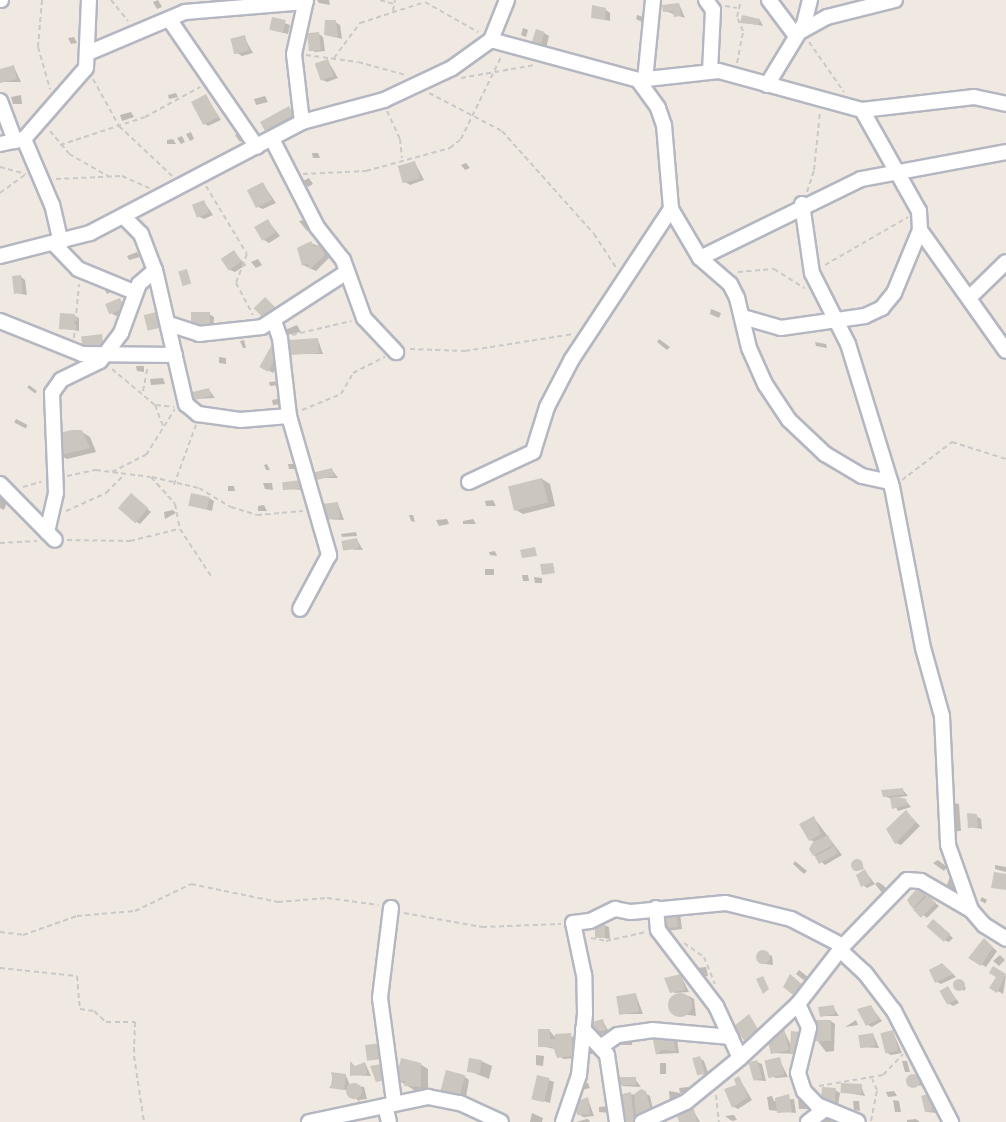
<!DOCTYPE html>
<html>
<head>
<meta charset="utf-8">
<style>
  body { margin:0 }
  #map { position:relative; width:1006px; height:1122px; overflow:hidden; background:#efe9e1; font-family:Montserrat,sans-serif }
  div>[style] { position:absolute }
  .shadow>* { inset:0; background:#0003; transform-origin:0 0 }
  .building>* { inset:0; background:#cbc7bf; transform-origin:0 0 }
  .round { border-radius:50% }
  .path>* { height:2px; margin-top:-1px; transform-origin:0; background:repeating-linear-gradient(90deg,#c9c9c9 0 5px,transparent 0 8.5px) }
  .roads { filter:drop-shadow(2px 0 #b4b7c1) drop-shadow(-2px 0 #b4b7c1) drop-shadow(0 2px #b4b7c1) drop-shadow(0 -2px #b4b7c1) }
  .minor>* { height:14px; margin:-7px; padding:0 7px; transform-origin:7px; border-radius:7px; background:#fff }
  span { translate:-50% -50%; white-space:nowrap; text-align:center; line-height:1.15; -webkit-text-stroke:6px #fff; paint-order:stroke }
</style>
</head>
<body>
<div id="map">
  <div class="shadow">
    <div style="clip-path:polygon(158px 0,162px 7px,157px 9px,153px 2px)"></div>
    <div style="clip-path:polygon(317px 0,329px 0,330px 5px,319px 3px)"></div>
    <div style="clip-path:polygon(679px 4px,685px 18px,665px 11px)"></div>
    <div style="clip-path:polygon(606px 10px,610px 13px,610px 21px,592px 17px)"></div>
    <div style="clip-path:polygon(637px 15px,644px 17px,642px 22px,636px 19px)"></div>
    <div style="clip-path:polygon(274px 19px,290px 25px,288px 34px,276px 31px)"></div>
    <div style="clip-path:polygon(760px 20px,763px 26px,742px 22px)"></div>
    <div style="clip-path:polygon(335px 22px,340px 25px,342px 39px,326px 34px)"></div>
    <div style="clip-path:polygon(523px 28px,528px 30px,526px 37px,521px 35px)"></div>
    <div style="clip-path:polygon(544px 33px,549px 36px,545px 53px,538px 51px)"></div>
    <div style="clip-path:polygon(319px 34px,323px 37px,325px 51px,315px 52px,311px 50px)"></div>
    <div style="clip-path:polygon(74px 37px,77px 43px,71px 44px,68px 38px)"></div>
    <div style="clip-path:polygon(244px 37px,253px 53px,242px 56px,237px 53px)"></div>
    <div style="clip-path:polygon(328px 61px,338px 78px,327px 82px,322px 80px)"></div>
    <div style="clip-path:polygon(14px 67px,21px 82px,1px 82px,0 70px)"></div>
    <div style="clip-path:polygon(176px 93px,178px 97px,169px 99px,168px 95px)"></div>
    <div style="clip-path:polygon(21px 95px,22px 104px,13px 104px,11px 97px)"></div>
    <div style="clip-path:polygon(206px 96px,221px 120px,208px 126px,204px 123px)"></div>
    <div style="clip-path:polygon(265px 96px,268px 102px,256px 105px,254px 99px)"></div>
    <div style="clip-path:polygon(289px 108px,298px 118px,272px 134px,267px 131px)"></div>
    <div style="clip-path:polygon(131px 112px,134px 117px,122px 121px,120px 115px)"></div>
    <div style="clip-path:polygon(191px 132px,194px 139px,190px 141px,186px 134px)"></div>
    <div style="clip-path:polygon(240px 133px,245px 139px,240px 142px,235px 135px)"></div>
    <div style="clip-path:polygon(182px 136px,185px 142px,181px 144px,177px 138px)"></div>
    <div style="clip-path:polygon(167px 140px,173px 139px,176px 144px,167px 144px)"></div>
    <div style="clip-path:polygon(312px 153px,318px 153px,320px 158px,313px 158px)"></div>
    <div style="clip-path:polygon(415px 163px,424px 180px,410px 185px,405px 182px)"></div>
    <div style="clip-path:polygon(466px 163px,470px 168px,465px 170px,461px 165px)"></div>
    <div style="clip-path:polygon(309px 178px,313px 184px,308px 187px,303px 181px)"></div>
    <div style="clip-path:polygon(263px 184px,276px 203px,263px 209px,258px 207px)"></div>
    <div style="clip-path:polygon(204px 202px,213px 215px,204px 219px,200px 217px)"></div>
    <div style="clip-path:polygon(304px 220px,310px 229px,307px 231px,299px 221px)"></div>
    <div style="clip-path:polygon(268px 221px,280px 236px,269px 243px,264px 240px)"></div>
    <div style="clip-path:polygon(311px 243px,325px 249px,329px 258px,316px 271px,303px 265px)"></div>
    <div style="clip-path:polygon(137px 252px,140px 257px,129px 260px,127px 256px)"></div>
    <div style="clip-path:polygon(234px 253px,246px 265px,235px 272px,230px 270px)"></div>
    <div style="clip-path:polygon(258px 259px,262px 265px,256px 268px,251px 262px)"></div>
    <div style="clip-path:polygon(21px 277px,25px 280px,27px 295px,16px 293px)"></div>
    <div style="clip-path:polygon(108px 287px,111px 292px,107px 294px,104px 288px)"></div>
    <div style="clip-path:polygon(120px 300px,128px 311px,116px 316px,111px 313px)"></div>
    <div style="clip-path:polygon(711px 309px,721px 313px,719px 318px,710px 314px)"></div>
    <div style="clip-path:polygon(163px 311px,171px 327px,148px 329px)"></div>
    <div style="clip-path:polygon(209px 314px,214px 317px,213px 333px,197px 332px)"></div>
    <div style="clip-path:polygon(75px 316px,79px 318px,79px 331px,61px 328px)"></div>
    <div style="clip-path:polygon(297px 325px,301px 332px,287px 335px,285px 330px)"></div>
    <div style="clip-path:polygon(659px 339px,670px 347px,667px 350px,657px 342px)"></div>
    <div style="clip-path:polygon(244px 340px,246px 348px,243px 348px,240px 341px)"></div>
    <div style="clip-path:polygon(318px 340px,323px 354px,289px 354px)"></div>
    <div style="clip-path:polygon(815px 342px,826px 344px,827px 348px,816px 346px)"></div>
    <div style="clip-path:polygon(283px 355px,273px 373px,261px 366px)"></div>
    <div style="clip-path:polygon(219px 357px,226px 358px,226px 364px,219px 363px)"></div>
    <div style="clip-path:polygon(136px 366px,144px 366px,144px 372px,137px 371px)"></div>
    <div style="clip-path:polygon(163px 378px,165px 384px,151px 385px,150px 379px)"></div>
    <div style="clip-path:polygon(280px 381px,282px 385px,270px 386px,269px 382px)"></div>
    <div style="left:29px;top:385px;width:10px;height:3px;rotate:37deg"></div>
    <div style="clip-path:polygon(209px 390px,215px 398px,196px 399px)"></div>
    <div style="clip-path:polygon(282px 398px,284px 404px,273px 405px,272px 400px)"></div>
    <div style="left:16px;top:419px;width:13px;height:4px;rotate:27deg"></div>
    <div style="clip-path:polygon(82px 432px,90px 437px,96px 452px,67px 459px,60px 455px)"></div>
    <div style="clip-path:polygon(267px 464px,270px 470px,266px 470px,264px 465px)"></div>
    <div style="clip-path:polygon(288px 464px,295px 464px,296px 469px,289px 469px)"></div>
    <div style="clip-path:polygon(332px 470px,338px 478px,315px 478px)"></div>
    <div style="clip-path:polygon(542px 479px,550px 484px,555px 506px,523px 514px,516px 510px)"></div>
    <div style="clip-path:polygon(300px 482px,306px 490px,285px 489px)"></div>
    <div style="clip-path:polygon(263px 483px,272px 483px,273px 490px,265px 489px)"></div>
    <div style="clip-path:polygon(228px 486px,234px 486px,235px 491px,228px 491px)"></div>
    <div style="clip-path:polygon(0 493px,9px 497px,4px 510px,0 508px)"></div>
    <div style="clip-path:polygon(136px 498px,151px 512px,140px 524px,135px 521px)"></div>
    <div style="clip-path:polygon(209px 498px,214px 501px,212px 511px,190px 505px)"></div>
    <div style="clip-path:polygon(493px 500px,496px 506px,486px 506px,485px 501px)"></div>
    <div style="clip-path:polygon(338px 504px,344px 520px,324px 519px)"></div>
    <div style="clip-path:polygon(264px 505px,267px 511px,258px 511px,258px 506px)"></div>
    <div style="clip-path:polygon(173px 510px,176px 513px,165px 519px,164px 512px)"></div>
    <div style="clip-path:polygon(409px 515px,413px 515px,415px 522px,411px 521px)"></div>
    <div style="clip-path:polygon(473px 519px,476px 524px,463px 524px,463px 521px)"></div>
    <div style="clip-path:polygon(436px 520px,447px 519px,449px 524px,439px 526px)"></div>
    <div style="clip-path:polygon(356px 532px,357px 536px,342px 537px,341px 534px)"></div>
    <div style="clip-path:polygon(357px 540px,363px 550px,344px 549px)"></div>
    <div style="clip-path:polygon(495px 551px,497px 556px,490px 555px,489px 552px)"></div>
    <div style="left:485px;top:569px;width:9px;height:6px"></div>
    <div style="clip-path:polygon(522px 575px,528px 575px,529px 581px,523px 581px)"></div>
    <div style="clip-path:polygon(534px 577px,542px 578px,542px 583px,535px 583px)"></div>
    <div style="clip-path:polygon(902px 789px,908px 796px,892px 798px,906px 801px,911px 807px,898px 811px,892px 799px,884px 796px)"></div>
    <div style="clip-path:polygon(947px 802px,959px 804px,961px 831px,954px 831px)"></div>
    <div style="clip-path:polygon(906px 812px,920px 826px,901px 845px,896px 843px)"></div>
    <div style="clip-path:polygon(976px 816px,981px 819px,982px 829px,970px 827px)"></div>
    <div style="clip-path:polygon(814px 818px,842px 855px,825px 865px,814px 855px,815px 842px,810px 840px)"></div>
    <div style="clip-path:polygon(859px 859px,864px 869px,855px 871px,851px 865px)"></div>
    <div style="clip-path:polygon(938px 860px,947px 867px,944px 871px,933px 863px)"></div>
    <div style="clip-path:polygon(795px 861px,807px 871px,804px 874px,793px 864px)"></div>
    <div style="clip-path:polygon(995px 865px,1006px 867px,1006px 872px,995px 869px)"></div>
    <div style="clip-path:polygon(865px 871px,875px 884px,867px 888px,863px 885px)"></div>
    <div style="clip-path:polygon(950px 877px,958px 880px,959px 893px,946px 887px)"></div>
    <div style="clip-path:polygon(878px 882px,883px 885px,895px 898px,887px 899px,875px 884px)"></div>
    <div style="clip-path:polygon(918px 889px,939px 906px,927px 918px,909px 904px)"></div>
    <div style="left:982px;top:897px;width:6px;height:4px;rotate:31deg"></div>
    <div style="clip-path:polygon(659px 912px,680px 913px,682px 929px,666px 931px)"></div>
    <div style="clip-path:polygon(938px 924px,953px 938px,949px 942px,944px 940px)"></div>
    <div style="clip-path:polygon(604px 925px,609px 927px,610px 939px,598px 937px)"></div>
    <div style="clip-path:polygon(984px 940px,997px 951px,986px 967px,971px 958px)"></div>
    <div style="clip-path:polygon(761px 951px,772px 956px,773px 965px,759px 963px)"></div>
    <div style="clip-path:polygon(1000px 955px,1005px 960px,999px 966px,993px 961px)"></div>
    <div style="clip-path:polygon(706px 967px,708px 976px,699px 978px,696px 968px)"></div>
    <div style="clip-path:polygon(947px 968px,956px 977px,941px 984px,937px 982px)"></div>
    <div style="clip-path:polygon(994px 968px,1006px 976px,1003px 994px,991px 987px,998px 976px)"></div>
    <div style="left:799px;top:970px;width:16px;height:5px;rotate:38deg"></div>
    <div style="clip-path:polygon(681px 976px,689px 992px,675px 993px,670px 990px)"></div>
    <div style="clip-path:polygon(959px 980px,966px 988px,964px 991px,953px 983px)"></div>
    <div style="clip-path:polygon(948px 988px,959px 1003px,953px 1006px,948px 1003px)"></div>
    <div style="clip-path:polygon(636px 995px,643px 1014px,620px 1014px)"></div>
    <div style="clip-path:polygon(689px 996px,694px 999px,696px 1016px,674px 1013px,671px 998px)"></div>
    <div style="clip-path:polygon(833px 1007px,839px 1016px,821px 1016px)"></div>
    <div style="clip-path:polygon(871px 1007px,882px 1021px,872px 1027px,868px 1025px)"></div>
    <div style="clip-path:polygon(856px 1020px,858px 1025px,845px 1027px)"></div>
    <div style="clip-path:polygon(603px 1021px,609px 1032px,596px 1035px,590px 1024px)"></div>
    <div style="clip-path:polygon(831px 1021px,835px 1024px,834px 1051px,826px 1052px,817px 1040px)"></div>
    <div style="clip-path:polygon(550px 1031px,554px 1036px,575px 1037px,577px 1058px,563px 1059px,555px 1049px,540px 1046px)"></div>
    <div style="clip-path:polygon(784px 1031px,791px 1045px,793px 1033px,806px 1034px,796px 1054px,773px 1053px)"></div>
    <div style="clip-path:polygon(893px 1032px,902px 1053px,891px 1055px,886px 1052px)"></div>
    <div style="clip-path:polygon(873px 1034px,879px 1048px,861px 1047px)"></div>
    <div style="clip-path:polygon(655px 1037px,677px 1039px,679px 1053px,658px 1054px)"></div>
    <div style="left:632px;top:1040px;width:5px;height:16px;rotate:90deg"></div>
    <div style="left:586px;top:1048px;width:7px;height:6px"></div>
    <div style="clip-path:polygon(536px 1055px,544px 1056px,543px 1066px,536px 1065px)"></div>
    <div style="clip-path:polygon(700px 1058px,704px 1061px,709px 1075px,699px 1074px)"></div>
    <div style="clip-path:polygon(779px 1059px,788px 1077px,776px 1078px,771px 1076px)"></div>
    <div style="clip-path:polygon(481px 1061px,492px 1066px,489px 1079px,469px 1071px)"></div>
    <div style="clip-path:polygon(902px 1061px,907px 1061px,910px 1072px,905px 1072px)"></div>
    <div style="clip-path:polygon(757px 1062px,762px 1064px,766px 1081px,754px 1080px)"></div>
    <div style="clip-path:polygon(365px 1063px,371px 1076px,352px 1075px,356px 1067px)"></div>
    <div style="left:660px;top:1063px;width:6px;height:11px"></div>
    <div style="clip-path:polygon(420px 1064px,428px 1069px,428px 1090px,414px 1090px,398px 1080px)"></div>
    <div style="clip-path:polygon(333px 1074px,346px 1076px,350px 1085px,364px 1087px,367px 1099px,358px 1100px,366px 1105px,350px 1111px,349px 1104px,359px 1102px,350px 1091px,331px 1087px)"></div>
    <div style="clip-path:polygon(465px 1077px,469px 1080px,466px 1097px,444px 1091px)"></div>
    <div style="clip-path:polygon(739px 1078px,752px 1100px,738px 1109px,734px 1107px)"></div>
    <div style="clip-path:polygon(919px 1078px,926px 1086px,908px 1085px,906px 1079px)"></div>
    <div style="clip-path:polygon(635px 1079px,641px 1087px,621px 1086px)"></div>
    <div style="clip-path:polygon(549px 1080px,554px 1082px,550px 1103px,534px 1098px)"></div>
    <div style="clip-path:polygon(580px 1083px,588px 1083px,590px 1088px,582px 1090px)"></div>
    <div style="clip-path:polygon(861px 1086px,865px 1096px,842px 1092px)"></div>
    <div style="clip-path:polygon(688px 1087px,689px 1091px,680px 1093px,683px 1105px,670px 1103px,669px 1091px,680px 1093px,679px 1088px)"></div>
    <div style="clip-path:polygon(835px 1090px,840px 1093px,838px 1105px,827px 1103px)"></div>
    <div style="clip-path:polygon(886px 1092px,894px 1091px,897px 1096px,888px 1097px)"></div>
    <div style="clip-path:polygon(645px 1093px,650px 1096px,655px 1118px,637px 1116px,638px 1122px,625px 1122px,619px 1096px)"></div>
    <div style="clip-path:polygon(772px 1096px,774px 1101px,794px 1099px,796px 1113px,769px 1110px,767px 1097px)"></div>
    <div style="clip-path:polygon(929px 1096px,934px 1099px,937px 1113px,927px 1112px)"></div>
    <div style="clip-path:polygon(798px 1098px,807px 1099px,808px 1109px,799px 1109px)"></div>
    <div style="clip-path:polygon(588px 1099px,594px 1116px,584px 1117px,589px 1120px,590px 1122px,576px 1122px,587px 1119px,578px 1114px)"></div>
    <div style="clip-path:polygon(893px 1100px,899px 1101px,901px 1112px,895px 1112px)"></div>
    <div style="clip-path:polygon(853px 1101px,859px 1101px,860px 1111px,854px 1110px)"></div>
    <div style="clip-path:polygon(610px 1106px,611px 1113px,599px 1112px,599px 1107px)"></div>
    <div style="clip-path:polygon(693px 1110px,700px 1122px,680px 1122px)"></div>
    <div style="clip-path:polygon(532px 1113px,543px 1118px,542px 1122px,530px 1122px)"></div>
    <div style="clip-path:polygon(734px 1115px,737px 1120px,732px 1121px,725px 1116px)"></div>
    <div style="clip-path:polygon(823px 1118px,831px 1120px,832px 1122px,821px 1122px)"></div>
    <div style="clip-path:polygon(916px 1119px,920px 1122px,907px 1122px,907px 1120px)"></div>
  </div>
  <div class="building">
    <div style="clip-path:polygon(679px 3px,681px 16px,674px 17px,673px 11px,663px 12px,662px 5px)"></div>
    <div style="clip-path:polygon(592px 5px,606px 8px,605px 20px,591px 18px)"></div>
    <div style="clip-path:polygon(742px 15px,760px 19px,759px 25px,740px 23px)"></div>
    <div style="left:272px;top:17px;width:14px;height:13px;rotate:12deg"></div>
    <div style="clip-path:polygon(325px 20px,336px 20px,338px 38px,324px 35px)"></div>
    <div style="left:536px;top:29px;width:9px;height:21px;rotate:18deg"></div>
    <div style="left:319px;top:32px;width:18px;height:12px;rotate:84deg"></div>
    <div style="left:245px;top:35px;width:16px;height:15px;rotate:76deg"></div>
    <div style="left:328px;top:59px;width:18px;height:14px;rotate:71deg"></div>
    <div style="clip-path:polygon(14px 65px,17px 79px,0 83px,0 69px)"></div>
    <div style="left:206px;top:94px;width:26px;height:17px;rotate:62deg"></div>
    <div style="left:289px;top:106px;width:10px;height:33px;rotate:61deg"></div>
    <div style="left:415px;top:161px;width:18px;height:18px;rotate:74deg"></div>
    <div style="left:263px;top:182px;width:20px;height:18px;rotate:63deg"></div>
    <div style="left:204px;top:200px;width:14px;height:13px;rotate:69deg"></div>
    <div style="left:268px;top:219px;width:16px;height:16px;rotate:60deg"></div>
    <div style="clip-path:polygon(311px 241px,314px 247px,320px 244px,325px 255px,310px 269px,307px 263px,302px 266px,297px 248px)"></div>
    <div style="left:234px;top:250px;width:14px;height:16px;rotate:56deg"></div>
    <div style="left:187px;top:269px;width:15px;height:9px;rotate:74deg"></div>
    <div style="left:21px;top:275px;width:18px;height:9px;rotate:84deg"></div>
    <div style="left:265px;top:297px;width:18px;height:16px;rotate:45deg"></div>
    <div style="left:120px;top:298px;width:11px;height:16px;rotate:68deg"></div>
    <div style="left:163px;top:310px;width:16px;height:20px;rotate:75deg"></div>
    <div style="left:191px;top:312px;width:19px;height:18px"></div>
    <div style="left:60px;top:313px;width:15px;height:16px;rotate:4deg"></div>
    <div style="left:102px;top:334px;width:16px;height:21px;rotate:83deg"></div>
    <div style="left:318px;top:338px;width:15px;height:32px;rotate:86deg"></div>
    <div style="left:271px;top:346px;width:10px;height:24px;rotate:29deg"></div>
    <div style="left:209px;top:388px;width:8px;height:17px;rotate:76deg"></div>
    <div style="clip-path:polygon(71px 430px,82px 430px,90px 448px,58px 456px,60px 433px)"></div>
    <div style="left:332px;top:468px;width:8px;height:20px;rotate:76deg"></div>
    <div style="left:542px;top:478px;width:25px;height:35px;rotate:76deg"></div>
    <div style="left:301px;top:480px;width:8px;height:19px;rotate:83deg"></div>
    <div style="left:131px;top:493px;width:23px;height:20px;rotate:41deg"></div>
    <div style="left:191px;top:493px;width:19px;height:13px;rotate:12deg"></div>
    <div style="left:338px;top:502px;width:16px;height:18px;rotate:83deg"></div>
    <div style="left:357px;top:538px;width:10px;height:16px;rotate:79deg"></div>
    <div style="clip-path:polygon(535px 547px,537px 556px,522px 558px,520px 550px)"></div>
    <div style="clip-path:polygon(553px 563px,555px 573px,542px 575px,540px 564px)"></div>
    <div style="clip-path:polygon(903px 788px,904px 794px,883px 797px,881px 790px)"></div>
    <div style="clip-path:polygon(898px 797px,906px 799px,907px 805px,892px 809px,890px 798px)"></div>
    <div style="clip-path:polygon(906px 810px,916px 822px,895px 844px,886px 829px)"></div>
    <div style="clip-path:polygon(967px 813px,977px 814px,978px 827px,968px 828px)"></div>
    <div style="clip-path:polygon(814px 816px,821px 834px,809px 841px,799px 824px)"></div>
    <div style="clip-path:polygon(828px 835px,833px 845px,813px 856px,809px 849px,813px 842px)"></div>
    <div style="left:834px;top:846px;width:8px;height:22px;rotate:60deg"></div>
    <div class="round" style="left:851px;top:859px;width:12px;height:12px"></div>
    <div style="clip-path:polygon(865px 869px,871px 882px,861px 887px,856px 875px)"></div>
    <div style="clip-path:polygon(994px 872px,1006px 874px,1006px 890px,991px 888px)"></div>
    <div style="clip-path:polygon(918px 887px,926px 893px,913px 909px,907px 900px)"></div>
    <div style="left:928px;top:895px;width:11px;height:21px;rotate:45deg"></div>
    <div style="left:676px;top:908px;width:19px;height:19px;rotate:84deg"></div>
    <div style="left:933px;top:919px;width:23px;height:10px;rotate:41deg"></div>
    <div style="left:595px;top:923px;width:10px;height:15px"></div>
    <div style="clip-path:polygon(984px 938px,993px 947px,981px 966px,968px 958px)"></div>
    <div class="round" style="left:756px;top:950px;width:14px;height:14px"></div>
    <div style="clip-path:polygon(942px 963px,953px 974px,935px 983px,929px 970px)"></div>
    <div style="clip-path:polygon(993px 966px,1006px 974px,997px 993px,989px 988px,996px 977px,989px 973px)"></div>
    <div style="clip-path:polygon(681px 974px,685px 990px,670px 993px,664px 978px)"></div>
    <div style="clip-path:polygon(790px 974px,804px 986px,797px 998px,783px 987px)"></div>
    <div style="clip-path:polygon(763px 976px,769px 989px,763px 994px,756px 979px)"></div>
    <div class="round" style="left:953px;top:979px;width:12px;height:12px"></div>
    <div style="left:948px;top:986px;width:16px;height:10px;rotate:60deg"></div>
    <div style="left:636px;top:993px;width:19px;height:20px;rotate:81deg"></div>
    <div class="round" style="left:668px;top:993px;width:24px;height:24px"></div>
    <div style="clip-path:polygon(834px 1005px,835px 1014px,820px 1017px,818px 1007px)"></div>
    <div style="clip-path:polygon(871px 1005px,879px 1019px,866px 1026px,857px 1009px)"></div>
    <div style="clip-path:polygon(749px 1014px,761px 1034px,748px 1045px,733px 1027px)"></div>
    <div style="left:603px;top:1019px;width:11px;height:16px;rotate:75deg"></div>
    <div style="left:815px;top:1020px;width:16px;height:21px"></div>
    <div style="clip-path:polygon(538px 1029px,550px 1029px,550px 1039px,555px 1039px,555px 1034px,571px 1033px,575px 1065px,572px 1056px,557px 1058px,553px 1047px,538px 1047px)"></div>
    <div style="clip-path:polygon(784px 1029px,789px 1050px,771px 1054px,767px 1038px)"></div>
    <div style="left:893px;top:1030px;width:21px;height:13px;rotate:76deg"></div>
    <div style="clip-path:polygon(791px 1031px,808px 1033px,807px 1040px,798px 1039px,796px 1053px,790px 1052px)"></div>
    <div style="left:873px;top:1033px;width:13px;height:15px;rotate:81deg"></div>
    <div style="clip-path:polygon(672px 1034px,676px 1051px,662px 1050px,656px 1055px,652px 1035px)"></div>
    <div style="left:381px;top:1043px;width:16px;height:16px;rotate:83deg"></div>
    <div style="left:700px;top:1056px;width:18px;height:8px;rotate:74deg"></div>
    <div style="left:780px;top:1057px;width:18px;height:16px;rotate:77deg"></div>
    <div style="clip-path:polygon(401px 1058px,421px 1063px,421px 1087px,404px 1086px,405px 1081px,396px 1081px)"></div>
    <div style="left:469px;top:1058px;width:13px;height:14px;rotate:9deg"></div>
    <div style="left:757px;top:1060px;width:19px;height:9px;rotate:74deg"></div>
    <div style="clip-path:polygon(350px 1061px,355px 1066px,365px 1062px,367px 1074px,350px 1076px)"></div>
    <div style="clip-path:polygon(387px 1063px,387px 1080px,376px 1082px,370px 1066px)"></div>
    <div style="left:446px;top:1070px;width:20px;height:22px;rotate:15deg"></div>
    <div style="clip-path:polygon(331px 1072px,346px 1074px,344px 1090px,329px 1088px,333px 1082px)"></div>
    <div class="round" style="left:906px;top:1074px;width:14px;height:14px"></div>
    <div style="left:537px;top:1075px;width:13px;height:25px;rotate:13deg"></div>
    <div style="clip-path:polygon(739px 1076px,748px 1097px,732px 1108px,724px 1089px,736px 1085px,734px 1079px)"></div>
    <div style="left:636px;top:1077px;width:8px;height:18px;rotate:90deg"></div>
    <div class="round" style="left:346px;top:1083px;width:16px;height:16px"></div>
    <div style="left:841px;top:1083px;width:21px;height:10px;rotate:3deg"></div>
    <div style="left:822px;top:1087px;width:14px;height:14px;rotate:4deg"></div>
    <div style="clip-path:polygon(641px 1089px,646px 1091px,652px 1116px,636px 1117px,634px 1094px)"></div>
    <div style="clip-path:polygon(631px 1092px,634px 1122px,623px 1122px,617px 1095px)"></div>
    <div style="clip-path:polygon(789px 1094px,792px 1112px,777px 1113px,775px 1098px)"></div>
    <div style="left:929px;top:1094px;width:17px;height:8px;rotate:77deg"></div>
    <div style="clip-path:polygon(588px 1097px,590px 1114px,577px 1115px,575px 1102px)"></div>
    <div style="clip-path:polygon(694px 1109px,697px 1122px,679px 1122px,676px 1113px)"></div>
  </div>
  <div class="path">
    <div style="left:42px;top:0;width:47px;rotate:94.9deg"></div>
    <div style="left:38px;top:47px;width:44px;rotate:74.1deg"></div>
    <div style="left:111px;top:0;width:27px;rotate:51deg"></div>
    <div style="left:380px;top:0;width:15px;rotate:16deg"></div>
    <div style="left:725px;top:6px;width:12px;rotate:9deg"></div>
    <div style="left:393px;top:11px;width:11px;rotate:-80deg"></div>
    <div style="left:809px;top:42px;width:61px;rotate:55deg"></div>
    <div style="left:306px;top:55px;width:52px;rotate:7.7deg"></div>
    <div style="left:358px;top:62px;width:50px;rotate:15.2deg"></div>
    <div style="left:334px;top:58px;width:44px;rotate:-53.4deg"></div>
    <div style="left:360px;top:23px;width:68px;rotate:-17.9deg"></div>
    <div style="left:425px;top:2px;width:61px;rotate:29.5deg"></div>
    <div style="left:737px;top:63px;width:33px;rotate:-79deg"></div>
    <div style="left:743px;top:31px;width:15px;rotate:-113deg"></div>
    <div style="left:737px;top:17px;width:17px;rotate:-77deg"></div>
    <div style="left:461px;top:78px;width:75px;rotate:-10deg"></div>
    <div style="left:93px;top:79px;width:54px;rotate:61deg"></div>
    <div style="left:119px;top:126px;width:73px;rotate:43.3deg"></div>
    <div style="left:429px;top:93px;width:82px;rotate:27.5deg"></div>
    <div style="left:502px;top:131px;width:138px;rotate:48.2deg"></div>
    <div style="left:594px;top:234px;width:42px;rotate:56.7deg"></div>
    <div style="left:387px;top:111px;width:31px;rotate:65deg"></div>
    <div style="left:400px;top:139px;width:19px;rotate:84deg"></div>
    <div style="left:50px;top:131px;width:30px;rotate:50deg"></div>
    <div style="left:69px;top:154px;width:45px;rotate:29.4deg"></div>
    <div style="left:60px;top:145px;width:89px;rotate:-18.2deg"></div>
    <div style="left:145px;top:117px;width:63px;rotate:-28.6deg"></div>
    <div style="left:0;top:167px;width:27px;rotate:15deg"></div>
    <div style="left:303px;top:174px;width:63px;rotate:-2.7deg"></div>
    <div style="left:366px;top:171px;width:87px;rotate:-15.3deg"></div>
    <div style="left:450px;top:148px;width:14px;rotate:-39deg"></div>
    <div style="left:461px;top:139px;width:91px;rotate:-64deg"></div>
    <div style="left:56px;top:179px;width:66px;rotate:-2.6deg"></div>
    <div style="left:122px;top:176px;width:30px;rotate:24deg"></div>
    <div style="left:206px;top:186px;width:79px;rotate:58.9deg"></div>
    <div style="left:247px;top:254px;width:31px;rotate:111deg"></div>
    <div style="left:236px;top:283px;width:36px;rotate:62deg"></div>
    <div style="left:807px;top:192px;width:23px;rotate:-72deg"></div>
    <div style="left:814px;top:170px;width:58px;rotate:-84.1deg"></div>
    <div style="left:0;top:193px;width:31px;rotate:-36deg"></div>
    <div style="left:825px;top:265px;width:96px;rotate:-30deg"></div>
    <div style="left:738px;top:272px;width:36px;rotate:-5deg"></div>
    <div style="left:774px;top:269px;width:36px;rotate:32deg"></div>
    <div style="left:292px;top:335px;width:61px;rotate:-13.3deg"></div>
    <div style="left:74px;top:338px;width:54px;rotate:-84.7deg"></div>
    <div style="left:410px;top:349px;width:55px;rotate:2.1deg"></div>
    <div style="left:465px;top:351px;width:110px;rotate:-8.9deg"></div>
    <div style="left:112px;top:369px;width:56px;rotate:39.9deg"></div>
    <div style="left:155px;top:405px;width:22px;rotate:69deg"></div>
    <div style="left:143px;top:391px;width:25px;rotate:-79deg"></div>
    <div style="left:156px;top:405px;width:18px;rotate:6deg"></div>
    <div style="left:302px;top:410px;width:42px;rotate:-22.3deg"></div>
    <div style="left:341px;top:394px;width:24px;rotate:-60deg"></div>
    <div style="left:353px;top:373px;width:36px;rotate:-27deg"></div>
    <div style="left:112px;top:472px;width:38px;rotate:-27deg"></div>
    <div style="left:146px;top:455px;width:54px;rotate:-57.8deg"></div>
    <div style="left:67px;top:476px;width:30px;rotate:-12deg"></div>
    <div style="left:96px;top:470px;width:55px;rotate:7.3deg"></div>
    <div style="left:151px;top:477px;width:36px;rotate:48deg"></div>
    <div style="left:175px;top:504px;width:25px;rotate:79deg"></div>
    <div style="left:180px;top:529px;width:56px;rotate:56.6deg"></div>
    <div style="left:152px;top:477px;width:48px;rotate:13.2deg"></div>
    <div style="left:199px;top:488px;width:37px;rotate:31deg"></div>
    <div style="left:231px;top:507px;width:27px;rotate:17deg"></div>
    <div style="left:257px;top:515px;width:46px;rotate:-5deg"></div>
    <div style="left:902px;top:480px;width:63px;rotate:-37.2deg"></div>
    <div style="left:952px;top:442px;width:57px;rotate:17.5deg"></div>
    <div style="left:174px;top:485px;width:64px;rotate:-69.9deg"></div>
    <div style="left:23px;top:487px;width:19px;rotate:-16deg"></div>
    <div style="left:66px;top:511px;width:44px;rotate:-24.2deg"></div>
    <div style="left:106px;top:493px;width:24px;rotate:-45deg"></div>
    <div style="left:67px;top:540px;width:63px;rotate:0.9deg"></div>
    <div style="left:130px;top:541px;width:50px;rotate:-13.8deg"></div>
    <div style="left:0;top:543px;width:37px;rotate:-3deg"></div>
    <div style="left:404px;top:913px;width:79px;rotate:10.2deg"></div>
    <div style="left:482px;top:927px;width:79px;rotate:-2.2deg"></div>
    <div style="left:0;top:932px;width:23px;rotate:7deg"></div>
    <div style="left:23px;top:935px;width:57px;rotate:-19.4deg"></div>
    <div style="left:77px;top:916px;width:58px;rotate:-4.9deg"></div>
    <div style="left:135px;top:911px;width:62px;rotate:-25.7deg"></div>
    <div style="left:191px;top:884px;width:89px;rotate:11.7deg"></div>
    <div style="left:278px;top:902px;width:49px;rotate:-4.7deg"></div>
    <div style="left:327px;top:898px;width:52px;rotate:7.7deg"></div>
    <div style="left:591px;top:938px;width:15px;rotate:11deg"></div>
    <div style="left:606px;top:941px;width:41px;rotate:-12.7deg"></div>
    <div style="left:684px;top:943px;width:24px;rotate:35deg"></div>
    <div style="left:704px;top:957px;width:29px;rotate:68deg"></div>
    <div style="left:0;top:968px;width:77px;rotate:5.9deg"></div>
    <div style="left:77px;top:976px;width:33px;rotate:85deg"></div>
    <div style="left:80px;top:1009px;width:14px;rotate:8deg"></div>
    <div style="left:94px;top:1011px;width:16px;rotate:43deg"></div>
    <div style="left:106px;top:1022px;width:29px"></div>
    <div style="left:135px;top:1022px;width:34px;rotate:92deg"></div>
    <div style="left:134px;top:1056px;width:67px;rotate:81.4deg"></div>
    <div style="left:819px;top:1086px;width:65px;rotate:-9.8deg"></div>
    <div style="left:883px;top:1075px;width:29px;rotate:-46deg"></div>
    <div style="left:716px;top:1095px;width:27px;rotate:84deg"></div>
    <div style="left:871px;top:1121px;width:32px;rotate:-79deg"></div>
    <div style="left:877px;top:1090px;width:12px;rotate:-114deg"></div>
  </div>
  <div class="roads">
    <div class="minor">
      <div style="left:0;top:0;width:1px"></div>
      <div style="left:706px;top:0;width:12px;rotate:55deg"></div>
      <div style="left:713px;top:10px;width:61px;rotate:92.8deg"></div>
      <div style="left:769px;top:0;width:45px;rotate:53.1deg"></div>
      <div style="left:169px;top:19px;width:155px;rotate:55.5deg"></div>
      <div style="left:798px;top:33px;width:33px;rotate:-29deg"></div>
      <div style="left:827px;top:17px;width:70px;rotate:-14deg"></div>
      <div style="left:491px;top:40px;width:152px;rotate:15.2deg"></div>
      <div style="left:638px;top:80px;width:81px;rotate:-6.3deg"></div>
      <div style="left:719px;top:71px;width:148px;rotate:15.3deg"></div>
      <div style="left:862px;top:110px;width:116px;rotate:60.6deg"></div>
      <div style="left:919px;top:211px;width:19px;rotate:87deg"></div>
      <div style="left:920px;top:230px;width:68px;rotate:112.4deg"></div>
      <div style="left:894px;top:293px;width:19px;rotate:129deg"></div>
      <div style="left:882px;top:308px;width:19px;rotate:155deg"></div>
      <div style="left:865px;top:316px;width:85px;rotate:171.9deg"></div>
      <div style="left:781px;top:328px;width:37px;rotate:-164deg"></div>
      <div style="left:88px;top:53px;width:105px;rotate:-22.9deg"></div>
      <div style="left:185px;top:12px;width:121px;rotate:-4.7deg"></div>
      <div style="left:638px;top:80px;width:34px;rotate:54deg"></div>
      <div style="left:658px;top:108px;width:18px;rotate:71deg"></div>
      <div style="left:664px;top:125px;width:84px;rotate:85.2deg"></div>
      <div style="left:671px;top:209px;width:57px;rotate:59.4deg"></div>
      <div style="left:700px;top:258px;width:40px;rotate:41deg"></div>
      <div style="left:730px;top:284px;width:16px;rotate:63deg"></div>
      <div style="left:737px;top:298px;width:51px;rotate:76.5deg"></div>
      <div style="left:749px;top:348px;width:39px;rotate:66deg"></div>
      <div style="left:765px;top:384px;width:43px;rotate:56.3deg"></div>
      <div style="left:789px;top:420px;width:50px;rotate:43.4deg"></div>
      <div style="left:825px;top:454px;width:43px;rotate:30.7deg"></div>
      <div style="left:862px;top:476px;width:29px;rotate:12deg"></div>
      <div style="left:645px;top:80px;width:80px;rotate:-84.3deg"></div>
      <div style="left:767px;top:85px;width:71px;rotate:-58.8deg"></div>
      <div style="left:804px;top:24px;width:25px;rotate:-76deg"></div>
      <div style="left:0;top:101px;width:43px;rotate:69.4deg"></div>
      <div style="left:862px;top:110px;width:113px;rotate:-6.6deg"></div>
      <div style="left:974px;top:97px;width:33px;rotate:12deg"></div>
      <div style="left:302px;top:122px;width:68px;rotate:-96.7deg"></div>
      <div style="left:294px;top:54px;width:55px;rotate:-77.5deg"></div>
      <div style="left:272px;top:139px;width:99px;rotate:62.9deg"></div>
      <div style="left:317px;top:227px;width:42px;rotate:51.8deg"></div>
      <div style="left:343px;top:260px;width:62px;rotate:70.1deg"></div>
      <div style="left:364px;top:318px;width:47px;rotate:46.7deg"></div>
      <div style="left:0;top:144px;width:24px;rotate:-12deg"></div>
      <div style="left:802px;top:204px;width:70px;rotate:81.8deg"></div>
      <div style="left:812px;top:273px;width:80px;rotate:63.1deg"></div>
      <div style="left:848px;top:344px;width:150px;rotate:72.9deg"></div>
      <div style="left:892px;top:487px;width:164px;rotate:79.1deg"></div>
      <div style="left:923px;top:648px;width:71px;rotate:74.4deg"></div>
      <div style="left:942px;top:716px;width:129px;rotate:87.3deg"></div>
      <div style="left:948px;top:845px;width:69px;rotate:70.5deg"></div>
      <div style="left:971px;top:910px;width:20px;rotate:49deg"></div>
      <div style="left:984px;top:925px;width:26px;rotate:32deg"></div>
      <div style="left:124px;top:217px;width:24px;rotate:45deg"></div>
      <div style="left:141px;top:234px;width:39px;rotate:69deg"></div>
      <div style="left:155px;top:270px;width:138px;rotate:77deg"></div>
      <div style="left:186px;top:404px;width:16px;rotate:40deg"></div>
      <div style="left:198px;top:414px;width:42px;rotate:8.1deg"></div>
      <div style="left:240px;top:420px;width:49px;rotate:-4.7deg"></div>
      <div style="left:920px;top:230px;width:148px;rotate:54.6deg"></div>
      <div style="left:61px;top:243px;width:39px;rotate:-103deg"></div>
      <div style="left:52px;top:205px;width:72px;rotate:-113deg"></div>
      <div style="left:24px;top:139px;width:94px;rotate:-48.9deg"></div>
      <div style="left:86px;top:68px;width:68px;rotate:-87.5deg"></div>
      <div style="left:55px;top:245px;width:33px;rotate:46deg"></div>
      <div style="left:78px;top:269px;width:61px;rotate:22.3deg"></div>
      <div style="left:0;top:256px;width:93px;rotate:-14.3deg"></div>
      <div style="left:90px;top:233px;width:239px;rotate:-27.6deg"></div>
      <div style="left:302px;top:122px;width:85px;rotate:-15deg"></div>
      <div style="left:384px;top:100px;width:75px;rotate:-25.2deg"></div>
      <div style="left:452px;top:68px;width:48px;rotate:-35.7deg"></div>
      <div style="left:491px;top:40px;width:43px;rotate:-68.2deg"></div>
      <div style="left:700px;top:258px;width:179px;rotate:-26.1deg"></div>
      <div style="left:861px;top:179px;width:147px;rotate:-10.5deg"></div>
      <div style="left:970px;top:297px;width:50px;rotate:-44.2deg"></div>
      <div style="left:0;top:321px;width:88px;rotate:21.9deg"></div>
      <div style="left:82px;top:354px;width:93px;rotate:0.6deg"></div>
      <div style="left:274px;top:321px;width:18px;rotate:71deg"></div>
      <div style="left:280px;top:338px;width:79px;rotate:83.4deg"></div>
      <div style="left:289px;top:416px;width:145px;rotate:73.9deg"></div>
      <div style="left:329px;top:555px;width:61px;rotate:118.2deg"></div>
      <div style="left:169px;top:324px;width:32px;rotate:18deg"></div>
      <div style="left:199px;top:334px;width:63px;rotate:-6.3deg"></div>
      <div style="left:262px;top:327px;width:99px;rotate:-33deg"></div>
      <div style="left:469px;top:482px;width:71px;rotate:-25.1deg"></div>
      <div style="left:533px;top:452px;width:47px;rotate:-72.7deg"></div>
      <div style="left:547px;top:407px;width:54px;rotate:-62.5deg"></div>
      <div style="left:572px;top:359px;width:180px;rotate:-56.6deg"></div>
      <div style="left:0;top:484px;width:78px;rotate:45.5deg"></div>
      <div style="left:47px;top:532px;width:40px;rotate:-77deg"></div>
      <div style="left:56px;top:493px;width:100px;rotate:-92.3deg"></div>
      <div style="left:52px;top:393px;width:16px;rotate:-55deg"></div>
      <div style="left:61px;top:380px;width:43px;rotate:-26deg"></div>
      <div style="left:100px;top:361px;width:35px;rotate:-53deg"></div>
      <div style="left:121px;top:333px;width:52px;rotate:-69.8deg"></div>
      <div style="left:139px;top:284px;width:21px;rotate:-41deg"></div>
      <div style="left:391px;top:908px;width:91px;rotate:97deg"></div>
      <div style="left:380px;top:998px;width:105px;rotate:82.3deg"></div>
      <div style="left:656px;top:908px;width:22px;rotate:85deg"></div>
      <div style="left:658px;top:930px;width:96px;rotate:52.7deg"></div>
      <div style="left:716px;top:1006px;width:57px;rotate:65.2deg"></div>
      <div style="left:840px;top:950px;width:34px;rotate:43deg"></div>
      <div style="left:865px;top:973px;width:48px;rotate:52.7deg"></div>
      <div style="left:894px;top:1011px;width:125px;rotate:62.8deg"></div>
      <div style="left:798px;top:1004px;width:26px;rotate:65deg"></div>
      <div style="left:809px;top:1028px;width:46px;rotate:103.7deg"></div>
      <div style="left:798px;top:1073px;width:19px;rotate:72deg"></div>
      <div style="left:804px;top:1091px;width:19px;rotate:47deg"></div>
      <div style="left:817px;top:1105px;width:44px;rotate:22.5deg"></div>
      <div style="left:583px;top:1029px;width:35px;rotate:47deg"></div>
      <div style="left:607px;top:1055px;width:68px;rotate:81.5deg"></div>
      <div style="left:602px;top:1046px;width:19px;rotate:-35deg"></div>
      <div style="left:618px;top:1035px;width:34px;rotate:-8deg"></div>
      <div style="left:652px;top:1030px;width:79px;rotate:5.1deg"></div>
      <div style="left:385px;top:1106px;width:16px;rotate:76deg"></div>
      <div style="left:309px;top:1122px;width:122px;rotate:-11.9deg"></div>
      <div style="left:428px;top:1097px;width:33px;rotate:11deg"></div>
      <div style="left:460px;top:1103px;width:45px;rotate:24.9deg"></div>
      <div style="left:563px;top:1122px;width:50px;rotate:-71.2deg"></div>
      <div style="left:579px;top:1075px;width:61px;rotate:-84.4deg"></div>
      <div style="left:585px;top:1014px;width:39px;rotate:-91deg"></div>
      <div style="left:584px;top:975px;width:53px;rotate:-101.9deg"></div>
      <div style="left:573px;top:923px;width:17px;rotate:-7deg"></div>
      <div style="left:590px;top:921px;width:28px;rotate:-26deg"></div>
      <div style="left:615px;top:909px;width:16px;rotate:11deg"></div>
      <div style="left:631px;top:912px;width:95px;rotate:-5.4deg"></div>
      <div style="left:726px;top:903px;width:67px;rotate:13.8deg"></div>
      <div style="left:791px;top:919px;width:59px;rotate:27.4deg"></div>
      <div style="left:642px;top:1122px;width:48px;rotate:-24.4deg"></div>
      <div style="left:686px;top:1102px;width:70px;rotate:-39.2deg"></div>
      <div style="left:740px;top:1058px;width:79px;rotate:-43deg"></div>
      <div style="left:798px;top:1004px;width:73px;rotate:-52.2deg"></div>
      <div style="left:843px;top:946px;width:92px;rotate:-45.9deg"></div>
      <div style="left:907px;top:880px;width:14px;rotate:4deg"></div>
      <div style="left:921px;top:881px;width:58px;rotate:30.1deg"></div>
      <div style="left:808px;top:1122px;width:21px;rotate:-37deg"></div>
    </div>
  </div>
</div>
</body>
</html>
